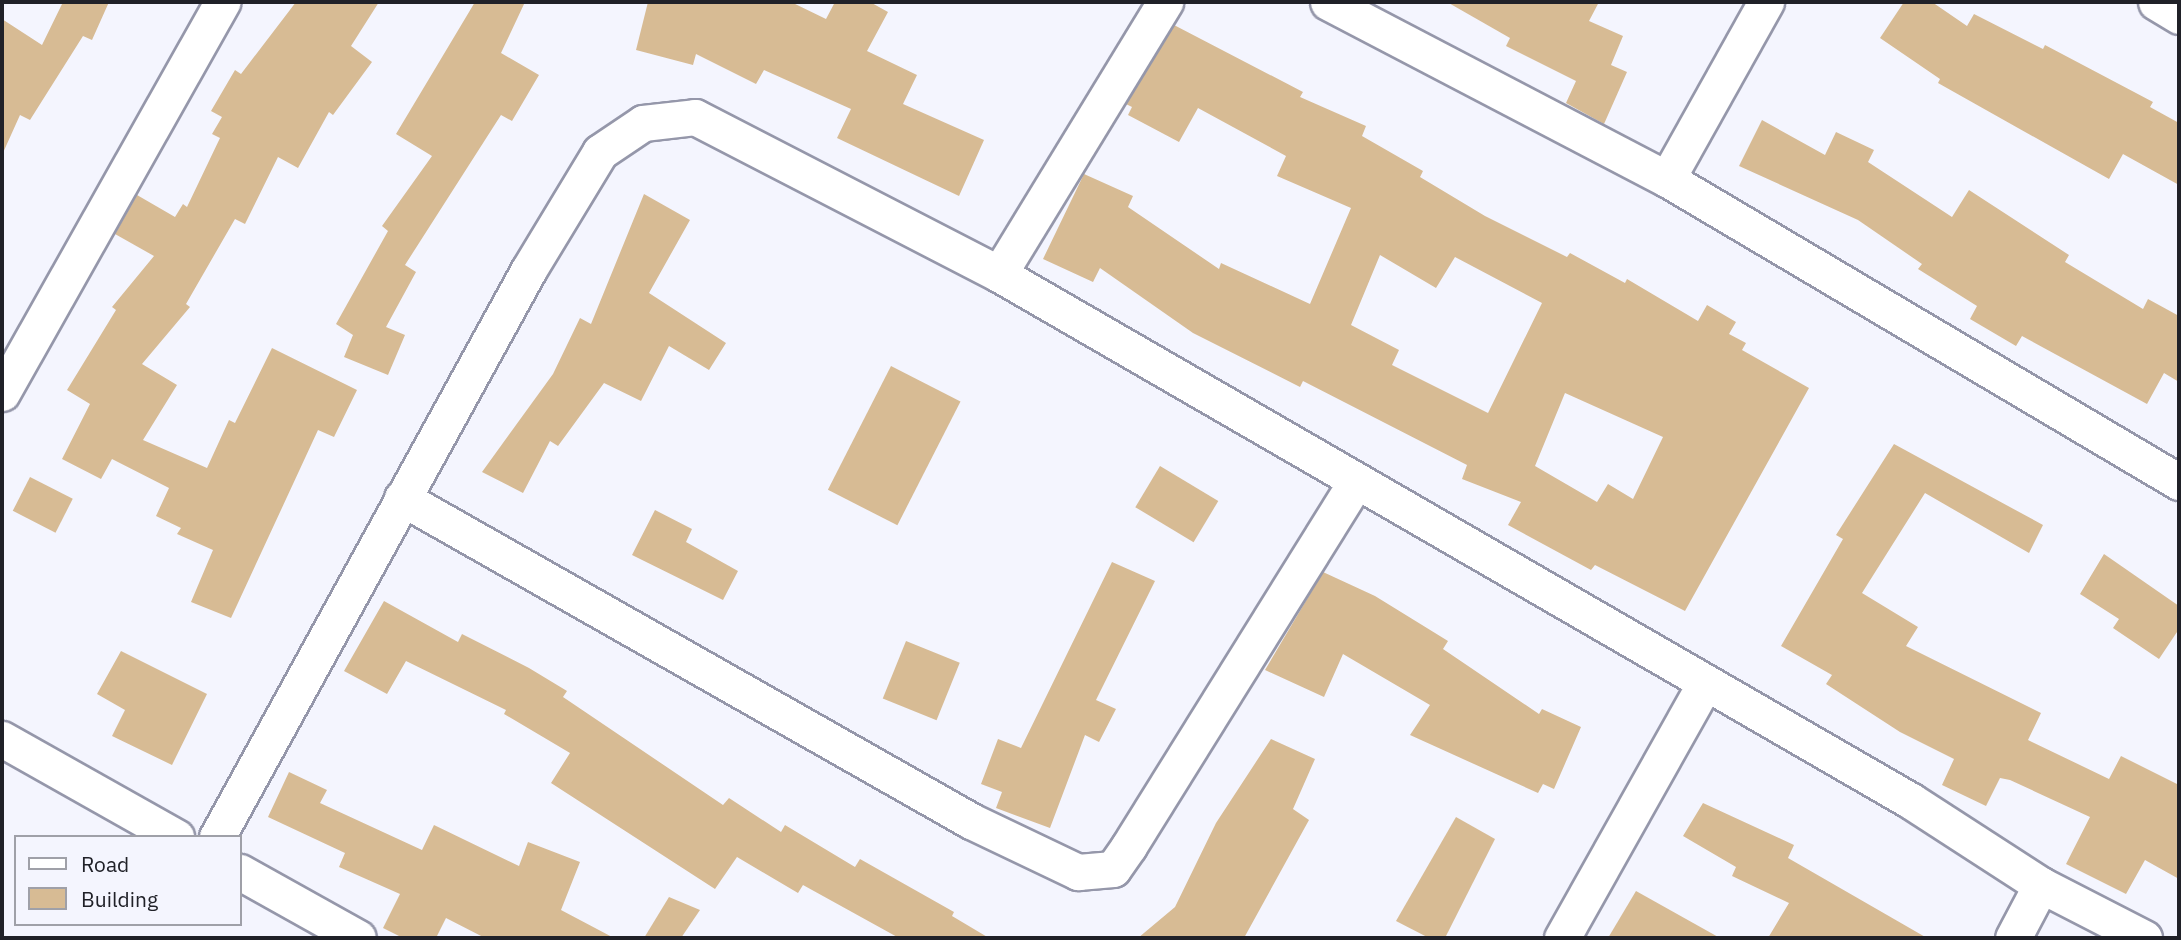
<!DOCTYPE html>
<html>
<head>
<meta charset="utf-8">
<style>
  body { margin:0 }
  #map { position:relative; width:2181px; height:940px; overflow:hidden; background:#f4f5fe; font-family:"IBM Plex Sans",sans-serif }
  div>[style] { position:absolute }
  .building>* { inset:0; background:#d7bb94; transform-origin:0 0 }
  .roads { filter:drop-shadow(2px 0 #9597aa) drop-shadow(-2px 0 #9597aa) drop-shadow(0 2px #9597aa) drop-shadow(0 -2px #9597aa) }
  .street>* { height:35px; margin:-17.5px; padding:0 17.5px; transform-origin:17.5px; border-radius:17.5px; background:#fff }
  span { translate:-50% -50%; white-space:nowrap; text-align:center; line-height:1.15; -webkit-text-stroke:6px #f4f5fe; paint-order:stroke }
  .frame { position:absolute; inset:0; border:4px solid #202128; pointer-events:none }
  .legend { position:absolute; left:14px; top:835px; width:228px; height:91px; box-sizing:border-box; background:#f4f5fe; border:2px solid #9fa0a8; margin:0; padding:9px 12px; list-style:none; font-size:21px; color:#202128 }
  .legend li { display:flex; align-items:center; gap:14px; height:35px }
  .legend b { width:35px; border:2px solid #9fa0a8 }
</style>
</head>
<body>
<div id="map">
  <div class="building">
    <div style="clip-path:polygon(63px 2px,109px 2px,92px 40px,83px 36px,30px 120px,20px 115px,2px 155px,2px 19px,42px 45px)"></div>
    <div style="clip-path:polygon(296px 2px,379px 2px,351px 46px,372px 62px,333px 115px,329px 112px,298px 168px,278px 157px,245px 224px,235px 219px,186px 304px,190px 307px,142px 364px,177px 385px,143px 440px,207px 468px,229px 420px,235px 423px,272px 348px,357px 390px,334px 437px,318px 430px,231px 618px,191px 602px,213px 550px,177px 534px,181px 528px,156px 516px,169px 488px,112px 459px,101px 479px,62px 459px,90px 404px,67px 390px,116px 310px,112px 307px,154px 256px,115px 234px,137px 195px,175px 217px,183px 204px,187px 207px,220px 138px,212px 134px,222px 117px,211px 111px,235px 70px,241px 74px)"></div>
    <div style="clip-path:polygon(475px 2px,525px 2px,501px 53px,539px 75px,512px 121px,501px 115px,405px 265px,416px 272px,386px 327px,405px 335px,388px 375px,344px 357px,353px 335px,336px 324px,388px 231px,382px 226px,432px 156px,396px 134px)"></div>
    <div style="clip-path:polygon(648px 2px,791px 2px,826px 19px,835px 2px,870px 2px,888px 12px,867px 51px,917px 75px,903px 104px,984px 140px,959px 196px,837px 138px,851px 109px,764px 70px,756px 84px,696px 54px,693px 65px,636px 50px)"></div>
    <div style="clip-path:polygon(1447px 2px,1599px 2px,1589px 21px,1623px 36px,1611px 65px,1627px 72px,1604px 124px,1566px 103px,1576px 81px,1506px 46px,1510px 38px)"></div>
    <div style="clip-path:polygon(1904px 2px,1932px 2px,1967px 26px,1974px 14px,2043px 49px,2045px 45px,2153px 102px,2150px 107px,2179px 123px,2179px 185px,2123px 154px,2109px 179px,1938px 83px,1940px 79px,1880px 38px)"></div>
    <div style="clip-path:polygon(evenodd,1174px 25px,1303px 92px,1300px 97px,1366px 126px,1362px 136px,1423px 171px,1420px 177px,1485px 216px,1567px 257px,1570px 253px,1625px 283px,1627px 279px,1698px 321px,1707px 305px,1736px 322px,1729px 334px,1746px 343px,1742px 350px,1809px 388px,1685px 611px,1595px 565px,1591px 570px,1508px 525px,1521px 502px,1462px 479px,1467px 465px,1303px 381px,1300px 387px,1193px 333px,1100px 268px,1093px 282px,1043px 259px,1084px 174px,1133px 196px,1128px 207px,1219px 269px,1221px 263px,1310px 304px,1351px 208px,1277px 176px,1286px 156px,1198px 108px,1179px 142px,1128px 115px,1132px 107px,1126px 104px,1174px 25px,1380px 255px,1436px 288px,1455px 257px,1542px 303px,1488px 413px,1392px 365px,1399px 350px,1351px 325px,1380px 255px,1174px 25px,1565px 393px,1663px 437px,1633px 499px,1608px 484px,1597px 502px,1535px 466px,1565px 393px)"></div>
    <div style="clip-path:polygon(1762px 120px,1825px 155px,1836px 132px,1874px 150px,1868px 162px,1952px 217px,1969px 190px,2069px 255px,2065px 262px,2143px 309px,2148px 299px,2179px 316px,2179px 382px,2164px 373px,2147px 404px,2022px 336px,2016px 346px,1970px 319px,1977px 306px,1918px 269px,1922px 264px,1858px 220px,1739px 166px)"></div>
    <div style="clip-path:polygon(644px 194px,690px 220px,649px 293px,726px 343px,709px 370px,669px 346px,641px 401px,604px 383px,558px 446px,550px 441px,523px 493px,482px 472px,553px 374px,580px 318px,591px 324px)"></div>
    <div style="left:891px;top:366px;width:78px;height:139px;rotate:27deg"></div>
    <div style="clip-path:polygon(1894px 444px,2043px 525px,2029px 553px,1925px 493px,1862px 593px,1918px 627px,1906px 646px,2041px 713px,2028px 740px,2109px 779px,2121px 756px,2179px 785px,2179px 879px,2145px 860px,2126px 894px,2066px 864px,2090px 817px,2010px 780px,2000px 778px,1986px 806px,1942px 785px,1954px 759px,1900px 732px,1826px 684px,1832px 675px,1781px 646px,1843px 539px,1836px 535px)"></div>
    <div style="left:1160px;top:466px;width:68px;height:48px;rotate:31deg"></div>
    <div style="left:30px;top:477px;width:48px;height:38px;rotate:27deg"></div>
    <div style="clip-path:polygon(655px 510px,692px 529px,686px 542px,738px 571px,723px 600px,632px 555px)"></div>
    <div style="clip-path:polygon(2104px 554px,2179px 606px,2179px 629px,2159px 659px,2113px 628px,2119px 619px,2080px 594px)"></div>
    <div style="clip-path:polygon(1112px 562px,1155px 581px,1096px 700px,1116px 709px,1099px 742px,1085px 735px,1050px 828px,996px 808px,1002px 792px,981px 784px,998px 739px,1021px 748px)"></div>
    <div style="clip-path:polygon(1323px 572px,1375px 596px,1448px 641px,1443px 649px,1539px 714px,1542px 709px,1581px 727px,1554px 789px,1543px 784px,1538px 793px,1410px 735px,1430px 705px,1343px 654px,1324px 697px,1265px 670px)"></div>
    <div style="clip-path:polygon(384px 601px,458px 642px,462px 634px,529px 668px,567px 691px,563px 697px,723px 805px,729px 798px,781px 832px,785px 825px,855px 867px,860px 859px,954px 912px,952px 916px,989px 938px,899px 938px,803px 885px,798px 893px,737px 857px,715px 889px,551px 783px,570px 753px,504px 714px,506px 710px,406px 661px,387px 694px,344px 671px)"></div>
    <div style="left:906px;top:641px;width:58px;height:62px;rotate:22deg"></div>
    <div style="clip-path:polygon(121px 651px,207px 694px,172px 765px,112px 736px,125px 710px,97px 694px)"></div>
    <div style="clip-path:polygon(1271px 739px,1315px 759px,1293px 809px,1309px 820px,1244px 938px,1138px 938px,1175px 907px,1216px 823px)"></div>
    <div style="clip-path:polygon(289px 772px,327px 790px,320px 803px,422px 850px,434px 825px,519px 866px,528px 842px,580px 862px,561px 910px,614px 938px,485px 938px,446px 918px,436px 938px,403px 938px,383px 928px,400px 894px,339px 867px,345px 853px,268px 817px)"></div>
    <div style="clip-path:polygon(1703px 803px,1794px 845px,1788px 858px,1927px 938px,1768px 938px,1789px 903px,1732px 876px,1736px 867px,1683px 836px)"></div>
    <div style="clip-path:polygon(1456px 817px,1495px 839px,1445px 938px,1429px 938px,1396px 921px)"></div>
    <div style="clip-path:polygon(1636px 891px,1720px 938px,1608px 938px)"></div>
    <div style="clip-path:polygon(669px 897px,700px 910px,681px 938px,644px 938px)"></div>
  </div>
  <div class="roads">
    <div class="street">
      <div style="left:1328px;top:2px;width:382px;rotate:27.6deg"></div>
      <div style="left:1667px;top:179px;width:595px;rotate:30.62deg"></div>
      <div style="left:2156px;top:2px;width:27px;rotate:31deg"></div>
      <div style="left:1667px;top:179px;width:203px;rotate:-60.8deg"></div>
      <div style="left:999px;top:274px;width:1053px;rotate:30.02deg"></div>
      <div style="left:1911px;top:801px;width:155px;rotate:32.9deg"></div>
      <div style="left:2041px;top:885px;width:116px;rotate:27.2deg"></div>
      <div style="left:2px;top:393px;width:449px;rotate:-60.6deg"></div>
      <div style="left:402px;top:498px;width:654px;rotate:29.58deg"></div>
      <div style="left:971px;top:821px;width:119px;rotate:25.5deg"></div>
      <div style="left:1078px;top:872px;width:35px;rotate:-5deg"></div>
      <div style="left:1113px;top:869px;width:28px;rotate:-55deg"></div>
      <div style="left:1129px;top:846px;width:429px;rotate:-58.1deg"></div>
      <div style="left:2px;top:739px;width:200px;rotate:29.4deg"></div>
      <div style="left:217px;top:837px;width:646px;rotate:-61.21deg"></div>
      <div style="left:528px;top:271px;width:139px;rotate:-58.8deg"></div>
      <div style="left:600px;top:152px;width:52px;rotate:-34deg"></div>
      <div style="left:643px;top:123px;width:52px;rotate:-6.6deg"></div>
      <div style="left:695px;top:117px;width:342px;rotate:27.3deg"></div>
      <div style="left:999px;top:274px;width:319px;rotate:-58.6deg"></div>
      <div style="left:240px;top:872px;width:135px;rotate:29.2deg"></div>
      <div style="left:1562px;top:938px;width:290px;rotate:-60.7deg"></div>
      <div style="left:2013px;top:938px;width:60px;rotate:-62.2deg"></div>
    </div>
  </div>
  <div class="frame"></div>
  <ul class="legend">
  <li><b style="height:9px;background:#fff"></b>Road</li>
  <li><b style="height:19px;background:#d7bb94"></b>Building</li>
  </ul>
</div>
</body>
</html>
